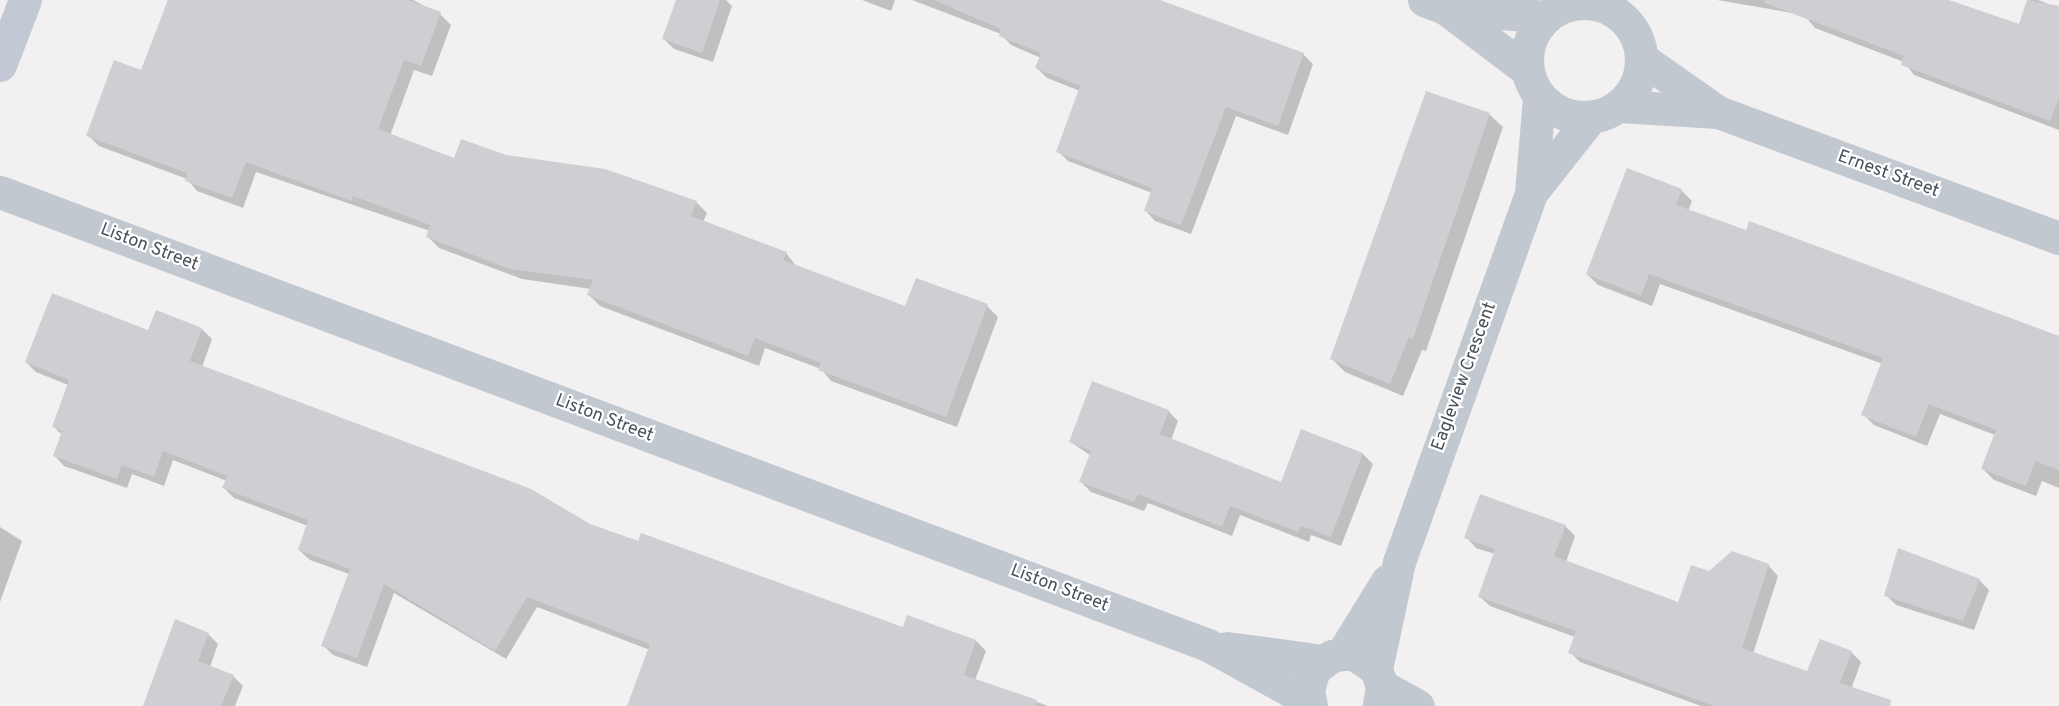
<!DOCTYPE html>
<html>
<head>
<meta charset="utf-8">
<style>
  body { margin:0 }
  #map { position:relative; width:2059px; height:706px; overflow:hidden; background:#f2f0f0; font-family:Overpass,sans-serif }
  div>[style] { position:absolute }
  .shadow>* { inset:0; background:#0003 }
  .building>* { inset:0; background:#ceced3 }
  .minor>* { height:33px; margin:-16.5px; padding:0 16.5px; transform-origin:16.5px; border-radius:16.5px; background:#c2c8d0 }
  .minor>.ring { margin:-16.5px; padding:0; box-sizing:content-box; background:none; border:33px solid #c2c8d0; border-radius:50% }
  .secondary>* { height:33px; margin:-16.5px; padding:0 16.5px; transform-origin:16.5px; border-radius:16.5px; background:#c3c9d4 }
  span { translate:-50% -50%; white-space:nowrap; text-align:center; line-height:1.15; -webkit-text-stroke:4.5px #fff; paint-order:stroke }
  .street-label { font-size:18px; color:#4a505b }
</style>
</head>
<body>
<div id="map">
  <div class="shadow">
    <div style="clip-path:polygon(168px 0,413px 0,440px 14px,451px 25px,432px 76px,414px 70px,390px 136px,455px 160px,506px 157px,696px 202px,707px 213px,703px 222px,786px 253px,796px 266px,906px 308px,987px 306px,998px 317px,957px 427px,831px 381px,821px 369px,765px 348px,759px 366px,600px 306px,589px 295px,591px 289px,522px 279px,439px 248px,428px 237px,430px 231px,256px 172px,243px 208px,197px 191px,187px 179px,99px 146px,88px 135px,142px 72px)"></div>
    <div style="clip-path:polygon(678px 0,726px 0,732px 6px,713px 62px,674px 49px,664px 39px)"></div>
    <div style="clip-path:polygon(862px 0,895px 0,891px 11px)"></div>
    <div style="clip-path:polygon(912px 0,1156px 0,1303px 54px,1313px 64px,1288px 135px,1236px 116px,1191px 234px,1155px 221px,1145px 210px,1152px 193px,1068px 161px,1058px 151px,1080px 91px,1047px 78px,1037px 68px,1041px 58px,1011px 45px,1001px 34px)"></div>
    <div style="clip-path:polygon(1717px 0,1945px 0,2020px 26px,2029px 0,2038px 0,2059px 8px,2059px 130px,1914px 75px,1904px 62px,1815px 28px,1804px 15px)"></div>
    <div style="clip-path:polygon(1489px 114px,1503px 127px,1426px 351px,1422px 350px,1403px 396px,1345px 372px,1332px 359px)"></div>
    <div style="clip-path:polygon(1681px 190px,1692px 201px,1688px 211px,2059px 338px,2059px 488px,2042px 481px,2036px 496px,1994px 480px,1983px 469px,1995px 435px,1940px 414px,1927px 446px,1874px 425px,1863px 414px,1883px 364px,1660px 284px,1652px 306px,1598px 285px,1587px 274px)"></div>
    <div style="clip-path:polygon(202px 329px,212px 339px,202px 367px,589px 525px,904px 628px,908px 617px,976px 641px,986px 651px,975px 680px,1048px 706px,629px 706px,650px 650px,537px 607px,506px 659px,394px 593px,367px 667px,333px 655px,323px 645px,349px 574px,310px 560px,299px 550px,308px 526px,234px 498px,224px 488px,227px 481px,173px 460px,164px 486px,132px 474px,127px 488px,64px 466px,54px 455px,62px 435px,54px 427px,68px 385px,36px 372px,26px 362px,149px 332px)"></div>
    <div style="clip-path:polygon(1168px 411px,1178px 421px,1171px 440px,1282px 484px,1363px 454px,1373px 464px,1341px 546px,1311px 535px,1309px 542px,1240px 515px,1232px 536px,1148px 503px,1144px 511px,1091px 492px,1081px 482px,1091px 456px,1071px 442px)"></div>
    <div style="clip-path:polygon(1565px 526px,1575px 536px,1566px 562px,1679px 603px,1709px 573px,1768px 565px,1778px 576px,1753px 654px,1808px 673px,1851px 652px,1861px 662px,1845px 706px,1701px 706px,1580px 662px,1570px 652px,1575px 637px,1490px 606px,1479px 596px,1495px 554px,1476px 548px,1466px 537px)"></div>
    <div style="clip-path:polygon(0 527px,22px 541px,0 602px)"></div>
    <div style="clip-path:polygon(1979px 580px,1989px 590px,1974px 630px,1896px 605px,1886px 595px)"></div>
    <div style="clip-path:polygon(208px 634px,218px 644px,210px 667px,233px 676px,243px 686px,235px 706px,145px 706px)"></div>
  </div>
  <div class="building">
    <div style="clip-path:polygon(168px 0,408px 0,441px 12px,421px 66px,404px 60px,378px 129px,454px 158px,461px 139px,506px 155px,605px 169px,697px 201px,691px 216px,787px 252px,783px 260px,905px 306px,916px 278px,988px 304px,946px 417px,818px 370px,821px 363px,755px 338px,748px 356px,587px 295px,593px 280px,510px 269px,426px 237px,430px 225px,353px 196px,351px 201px,246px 162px,232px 198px,185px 181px,187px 173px,86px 136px,114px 60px,141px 70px)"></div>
    <div style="clip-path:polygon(676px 0,720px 0,702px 53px,662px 39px)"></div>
    <div style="clip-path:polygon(934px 0,1160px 0,1304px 53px,1278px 126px,1226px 107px,1181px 225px,1144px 211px,1152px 188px,1056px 152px,1080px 86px,1035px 68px,1041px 53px,999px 36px,1001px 29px)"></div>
    <div style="clip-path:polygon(1765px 0,1949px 0,2019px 24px,2027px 0,2059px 6px,2059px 98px,2050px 121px,1901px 65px,1904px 56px,1765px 3px)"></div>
    <div style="clip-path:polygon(1426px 91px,1490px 113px,1413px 339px,1409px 337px,1390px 384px,1330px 359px)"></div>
    <div style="clip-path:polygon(1627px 168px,1682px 189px,1676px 205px,1746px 230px,1749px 221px,2059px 336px,2059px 470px,2035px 461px,2026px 486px,1981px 469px,1996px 430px,1929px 404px,1916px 437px,1861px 415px,1883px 358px,1649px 274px,1641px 296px,1586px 274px)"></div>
    <div style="clip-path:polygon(52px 293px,148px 330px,156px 310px,202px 328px,190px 361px,531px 489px,590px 524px,638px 541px,641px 533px,903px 627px,907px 615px,976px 640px,964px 675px,1037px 700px,1036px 706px,627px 706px,650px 644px,527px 597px,495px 651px,384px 584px,357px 658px,321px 646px,350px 569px,298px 550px,308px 520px,222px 488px,227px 476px,163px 451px,154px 477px,122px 465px,117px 479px,53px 456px,62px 431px,52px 427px,69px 380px,25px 362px)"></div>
    <div style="clip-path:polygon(1092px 381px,1169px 410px,1160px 434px,1281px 482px,1301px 429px,1363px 453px,1331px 537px,1301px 526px,1298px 532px,1230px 506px,1222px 527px,1138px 494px,1134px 502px,1079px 482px,1091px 451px,1069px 442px)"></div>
    <div style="clip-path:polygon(1480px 494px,1566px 525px,1554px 556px,1678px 602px,1691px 565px,1709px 571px,1732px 551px,1769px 564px,1742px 648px,1807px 671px,1820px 639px,1852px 651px,1840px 683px,1891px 700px,1890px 706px,1714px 706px,1568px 653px,1576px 631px,1478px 597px,1495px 549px,1464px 538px)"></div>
    <div style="clip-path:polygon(1898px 548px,1980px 579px,1963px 621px,1884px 596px)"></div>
    <div style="clip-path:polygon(175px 619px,209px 633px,198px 661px,234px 675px,221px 706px,143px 706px)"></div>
  </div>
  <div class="minor">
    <div style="left:1424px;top:0;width:22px;rotate:21deg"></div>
    <div style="left:1445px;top:8px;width:101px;rotate:5.1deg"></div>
    <div class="ring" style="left:1527px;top:3px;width:81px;height:81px"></div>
    <div style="left:1445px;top:8px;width:103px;rotate:37.1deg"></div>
    <div style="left:1641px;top:58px;width:94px;rotate:35deg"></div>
    <div style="left:1718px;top:112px;width:364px;rotate:20.3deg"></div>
    <div style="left:1619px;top:106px;width:99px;rotate:3.5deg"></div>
    <div style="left:0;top:192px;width:1290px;rotate:20.56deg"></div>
    <div style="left:1208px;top:645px;width:115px;rotate:29deg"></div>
    <div style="left:1531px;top:193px;width:97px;rotate:-51.7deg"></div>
    <div style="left:1227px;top:648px;width:97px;rotate:7.7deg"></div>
    <div style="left:1342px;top:654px;width:86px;rotate:-58.3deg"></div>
    <div style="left:1376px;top:669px;width:109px;rotate:-77.9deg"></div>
    <div style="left:1399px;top:562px;width:392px;rotate:-70.3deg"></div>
    <div style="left:1531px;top:193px;width:96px;rotate:-85.2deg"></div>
    <div style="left:1382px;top:686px;width:41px;rotate:29.1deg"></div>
    <div style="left:1311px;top:706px;width:16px;rotate:-101deg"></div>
    <div style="left:1308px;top:690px;width:22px;rotate:-74deg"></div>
    <div style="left:1314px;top:669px;width:22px;rotate:-36deg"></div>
    <div style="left:1332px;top:656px;width:10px;rotate:-11deg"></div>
    <div style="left:1342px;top:654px;width:12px"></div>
    <div style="left:1354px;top:654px;width:27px;rotate:34deg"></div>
    <div style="left:1376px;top:669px;width:18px;rotate:71deg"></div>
    <div style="left:1382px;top:686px;width:20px;rotate:99deg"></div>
  </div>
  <div class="secondary">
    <div style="left:0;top:65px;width:70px;rotate:-69deg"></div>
  </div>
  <div class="street-label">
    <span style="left:1888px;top:175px;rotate:20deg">Ernest Street</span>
    <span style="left:149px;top:248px;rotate:21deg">Liston Street</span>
    <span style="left:1465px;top:377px;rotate:-70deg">Eagleview Crescent</span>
    <span style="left:604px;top:419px;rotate:21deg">Liston Street</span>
    <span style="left:1059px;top:589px;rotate:21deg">Liston Street</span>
  </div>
</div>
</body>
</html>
